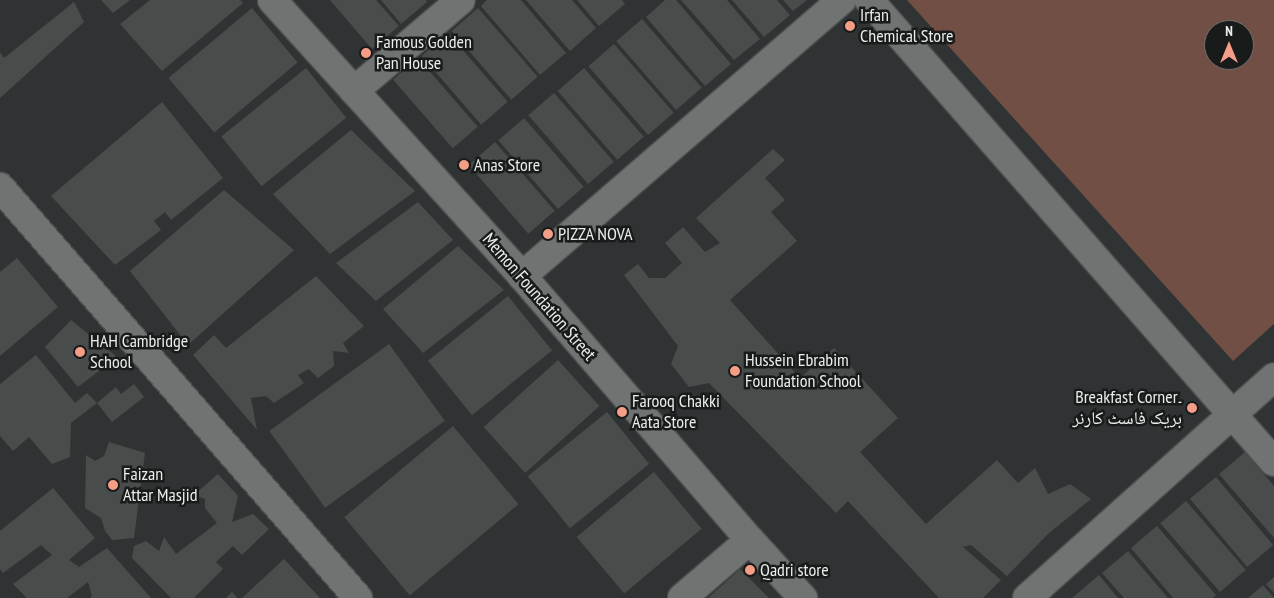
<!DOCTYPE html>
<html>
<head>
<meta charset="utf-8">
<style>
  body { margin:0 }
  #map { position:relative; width:1274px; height:598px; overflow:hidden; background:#303333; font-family:"PT Sans Narrow","Noto Naskh Arabic",sans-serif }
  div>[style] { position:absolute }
  .green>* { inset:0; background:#714f45 }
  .building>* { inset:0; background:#484c4b; transform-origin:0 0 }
  .roads { filter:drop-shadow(1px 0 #4f5251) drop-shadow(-1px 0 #4f5251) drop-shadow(0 1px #4f5251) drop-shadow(0 -1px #4f5251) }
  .minor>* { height:28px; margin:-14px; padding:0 14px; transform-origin:14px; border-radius:14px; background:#6f7372 }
  .dots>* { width:14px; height:14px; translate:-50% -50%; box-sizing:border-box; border:2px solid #191b1b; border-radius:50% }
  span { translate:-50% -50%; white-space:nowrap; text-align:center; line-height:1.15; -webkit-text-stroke:5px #191b1b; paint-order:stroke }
  .poi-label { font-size:18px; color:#ebedec }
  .left { translate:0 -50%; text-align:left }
  .right { translate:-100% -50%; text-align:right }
  .street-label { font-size:18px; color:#ebedec }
  .north { position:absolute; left:1204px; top:20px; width:50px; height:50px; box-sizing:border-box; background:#191b1b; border:1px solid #6d6f6f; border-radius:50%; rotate:0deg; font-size:14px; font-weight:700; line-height:20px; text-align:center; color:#ebedec }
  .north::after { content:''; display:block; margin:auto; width:18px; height:22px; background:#f49e87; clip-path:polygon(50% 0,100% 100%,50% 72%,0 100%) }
</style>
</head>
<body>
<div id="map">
  <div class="green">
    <div style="clip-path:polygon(evenodd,907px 0,1274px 0,1274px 324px,1233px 361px,907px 0,1214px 30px,1244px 30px,1244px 60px,1214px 60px,1214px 30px)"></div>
  </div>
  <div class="building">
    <div style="clip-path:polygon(101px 0,130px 0,113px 13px)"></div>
    <div style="clip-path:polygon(150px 0,240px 0,243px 3px,162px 71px,120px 24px)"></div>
    <div style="clip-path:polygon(330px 0,376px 0,399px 26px,372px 49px)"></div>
    <div style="clip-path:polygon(381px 0,426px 0,427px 2px,401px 24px)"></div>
    <div style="clip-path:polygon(487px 0,521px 0,566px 53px,540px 75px,481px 6px)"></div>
    <div style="clip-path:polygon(526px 0,572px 0,596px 28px,570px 51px)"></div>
    <div style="clip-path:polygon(577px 0,622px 0,625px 4px,599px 26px)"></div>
    <div style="clip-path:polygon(665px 0,676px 0,731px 64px,705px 86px,646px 17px)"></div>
    <div style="clip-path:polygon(681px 0,727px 0,760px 39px,734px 60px)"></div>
    <div style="clip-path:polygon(732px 0,777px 0,790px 15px,764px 37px)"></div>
    <div style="clip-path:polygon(783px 0,807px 0,793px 11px)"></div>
    <div style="clip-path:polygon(74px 2px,84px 22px,0 98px,0 52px,4px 58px)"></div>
    <div style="left:252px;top:8px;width:71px;height:109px;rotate:50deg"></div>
    <div style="left:478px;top:8px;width:91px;height:35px;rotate:49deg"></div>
    <div style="left:642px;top:19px;width:91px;height:34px;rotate:49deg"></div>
    <div style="left:448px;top:33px;width:91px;height:35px;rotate:49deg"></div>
    <div style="left:614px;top:44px;width:91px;height:34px;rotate:49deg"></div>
    <div style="left:418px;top:58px;width:91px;height:33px;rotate:49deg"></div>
    <div style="left:306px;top:68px;width:64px;height:109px;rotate:51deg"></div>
    <div style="left:584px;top:68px;width:91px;height:35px;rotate:49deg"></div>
    <div style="left:554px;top:93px;width:91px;height:34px;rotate:49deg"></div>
    <div style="clip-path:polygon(162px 102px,223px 178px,171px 220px,165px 212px,154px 221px,161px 230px,115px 265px,51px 196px)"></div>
    <div style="left:524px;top:118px;width:91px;height:34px;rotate:49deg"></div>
    <div style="clip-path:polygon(351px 130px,415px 191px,330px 254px,273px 194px)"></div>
    <div style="left:495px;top:142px;width:91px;height:35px;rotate:49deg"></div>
    <div style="clip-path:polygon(773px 149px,785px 160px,765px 178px,785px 200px,771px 212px,797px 241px,730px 300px,800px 378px,834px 348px,898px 418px,860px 452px,926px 524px,997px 460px,1018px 483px,1035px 468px,1048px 494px,1070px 484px,1091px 499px,1048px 534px,1007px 576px,971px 545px,963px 547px,1001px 580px,983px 598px,939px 598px,848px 501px,836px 513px,709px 383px,689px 387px,671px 364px,678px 346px,624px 275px,638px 264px,649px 278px,665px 278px,682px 263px,665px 243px,683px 227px,705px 252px,720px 243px,696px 218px)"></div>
    <div style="clip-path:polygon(224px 190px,294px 250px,188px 345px,130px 271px)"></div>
    <div style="clip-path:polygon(418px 202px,453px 240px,376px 301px,336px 263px)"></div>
    <div style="clip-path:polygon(458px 246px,504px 290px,423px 353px,383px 309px)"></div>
    <div style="clip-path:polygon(17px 258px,58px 307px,0 356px,0 272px)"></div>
    <div style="clip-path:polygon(316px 276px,364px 326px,343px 343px,349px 353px,333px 351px,334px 366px,318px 378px,309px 369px,298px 375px,304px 383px,274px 403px,266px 396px,251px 398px,257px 430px,193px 355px,214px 335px,226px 348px)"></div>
    <div style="left:508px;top:296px;width:70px;height:103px;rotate:51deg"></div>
    <div style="clip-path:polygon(71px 320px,117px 357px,78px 387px,45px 347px)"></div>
    <div style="left:389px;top:344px;width:95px;height:148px;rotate:54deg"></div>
    <div style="clip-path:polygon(36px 355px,75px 403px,87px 393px,97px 403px,71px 423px,70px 457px,52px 464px,29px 437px,13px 451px,0 436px,0 384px)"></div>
    <div style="left:558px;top:360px;width:62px;height:100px;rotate:48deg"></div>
    <div style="clip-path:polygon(134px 384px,144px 397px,112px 422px,97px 403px,116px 387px,121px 394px)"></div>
    <div style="left:607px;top:412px;width:67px;height:102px;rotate:51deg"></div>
    <div style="left:453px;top:426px;width:102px;height:142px;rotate:50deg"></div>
    <div style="clip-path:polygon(109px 442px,145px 453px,134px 538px,112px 540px,105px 531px,101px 518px,85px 508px,86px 455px,95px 461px,104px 456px)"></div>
    <div style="clip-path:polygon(1245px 452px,1274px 486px,1274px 538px,1219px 474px)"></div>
    <div style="left:654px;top:472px;width:74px;height:101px;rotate:50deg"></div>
    <div style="clip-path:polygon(218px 474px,238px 496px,232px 522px,253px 514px,269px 529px,242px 555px,233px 546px,216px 562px,223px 569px,194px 598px,171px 598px,132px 558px,134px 546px,146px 541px,159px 551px,164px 537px,176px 554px,217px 523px,205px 508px,205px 499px,194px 495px)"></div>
    <div style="left:1216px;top:477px;width:89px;height:34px;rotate:50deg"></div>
    <div style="clip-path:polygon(53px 488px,95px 538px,69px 560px,79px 567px,107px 548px,151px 598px,90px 598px,92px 596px,88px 582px,67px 598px,27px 598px,13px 584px,52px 555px,41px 545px,3px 573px,0 569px,0 531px)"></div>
    <div style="left:1186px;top:501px;width:91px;height:34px;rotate:49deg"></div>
    <div style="clip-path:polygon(1157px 526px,1216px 595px,1213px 598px,1173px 598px,1131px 548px)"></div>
    <div style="clip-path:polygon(1128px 551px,1168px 598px,1124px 598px,1102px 573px)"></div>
    <div style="clip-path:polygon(284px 559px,320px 598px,242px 598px)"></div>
    <div style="clip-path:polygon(740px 569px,769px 598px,708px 598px)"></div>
    <div style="clip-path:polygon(1099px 575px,1118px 598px,1072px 598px)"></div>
    <div style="clip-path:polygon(1274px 577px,1274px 593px,1266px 584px)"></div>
    <div style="clip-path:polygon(1263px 585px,1274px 598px,1248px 598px)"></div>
    <div style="clip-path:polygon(232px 592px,237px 598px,226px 598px)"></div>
  </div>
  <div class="roads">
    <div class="minor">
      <div style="left:272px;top:0;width:372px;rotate:47.8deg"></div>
      <div style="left:522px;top:276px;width:349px;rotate:49.2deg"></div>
      <div style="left:750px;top:540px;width:79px;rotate:47.6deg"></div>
      <div style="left:869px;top:0;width:614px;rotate:48.76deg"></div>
      <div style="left:354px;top:91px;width:140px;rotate:-40.4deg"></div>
      <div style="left:0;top:187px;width:545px;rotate:48.94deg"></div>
      <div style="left:522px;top:276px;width:423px;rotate:-40.8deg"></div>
      <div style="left:682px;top:598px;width:89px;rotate:-40.5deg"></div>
      <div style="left:1027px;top:598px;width:331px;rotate:-41.8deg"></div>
    </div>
  </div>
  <div class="dots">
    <div style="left:850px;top:26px;background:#f49e87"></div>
    <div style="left:366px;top:53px;background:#f49e87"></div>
    <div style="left:464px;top:165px;background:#f49e87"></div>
    <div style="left:548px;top:234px;background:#f49e87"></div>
    <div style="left:80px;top:352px;background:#f49e87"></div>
    <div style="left:735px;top:371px;background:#f49e87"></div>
    <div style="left:1192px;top:408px;background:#f49e87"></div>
    <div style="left:622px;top:412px;background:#f49e87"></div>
    <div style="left:113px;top:485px;background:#f49e87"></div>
    <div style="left:750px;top:570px;background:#f49e87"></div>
  </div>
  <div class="poi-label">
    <span class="left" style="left:860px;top:26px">Irfan<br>Chemical Store</span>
    <span class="left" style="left:376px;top:53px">Famous Golden<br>Pan House</span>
    <span class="left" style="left:474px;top:165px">Anas Store</span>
    <span class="left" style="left:558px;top:234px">PIZZA NOVA</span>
    <span class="left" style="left:90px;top:352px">HAH Cambridge<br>School</span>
    <span class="left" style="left:745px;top:371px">Hussein Ebrabim<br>Foundation School</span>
    <span class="right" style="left:1182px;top:408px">Breakfast Corner۔<br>بریک فاسٹ کارنر</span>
    <span class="left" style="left:632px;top:412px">Farooq Chakki<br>Aata Store</span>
    <span class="left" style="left:123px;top:485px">Faizan<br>Attar Masjid</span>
    <span class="left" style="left:760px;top:570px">Qadri store</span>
  </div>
  <div class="street-label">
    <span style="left:539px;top:297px;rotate:49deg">Memon Foundation Street</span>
  </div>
  <div class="north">N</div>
</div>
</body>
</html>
